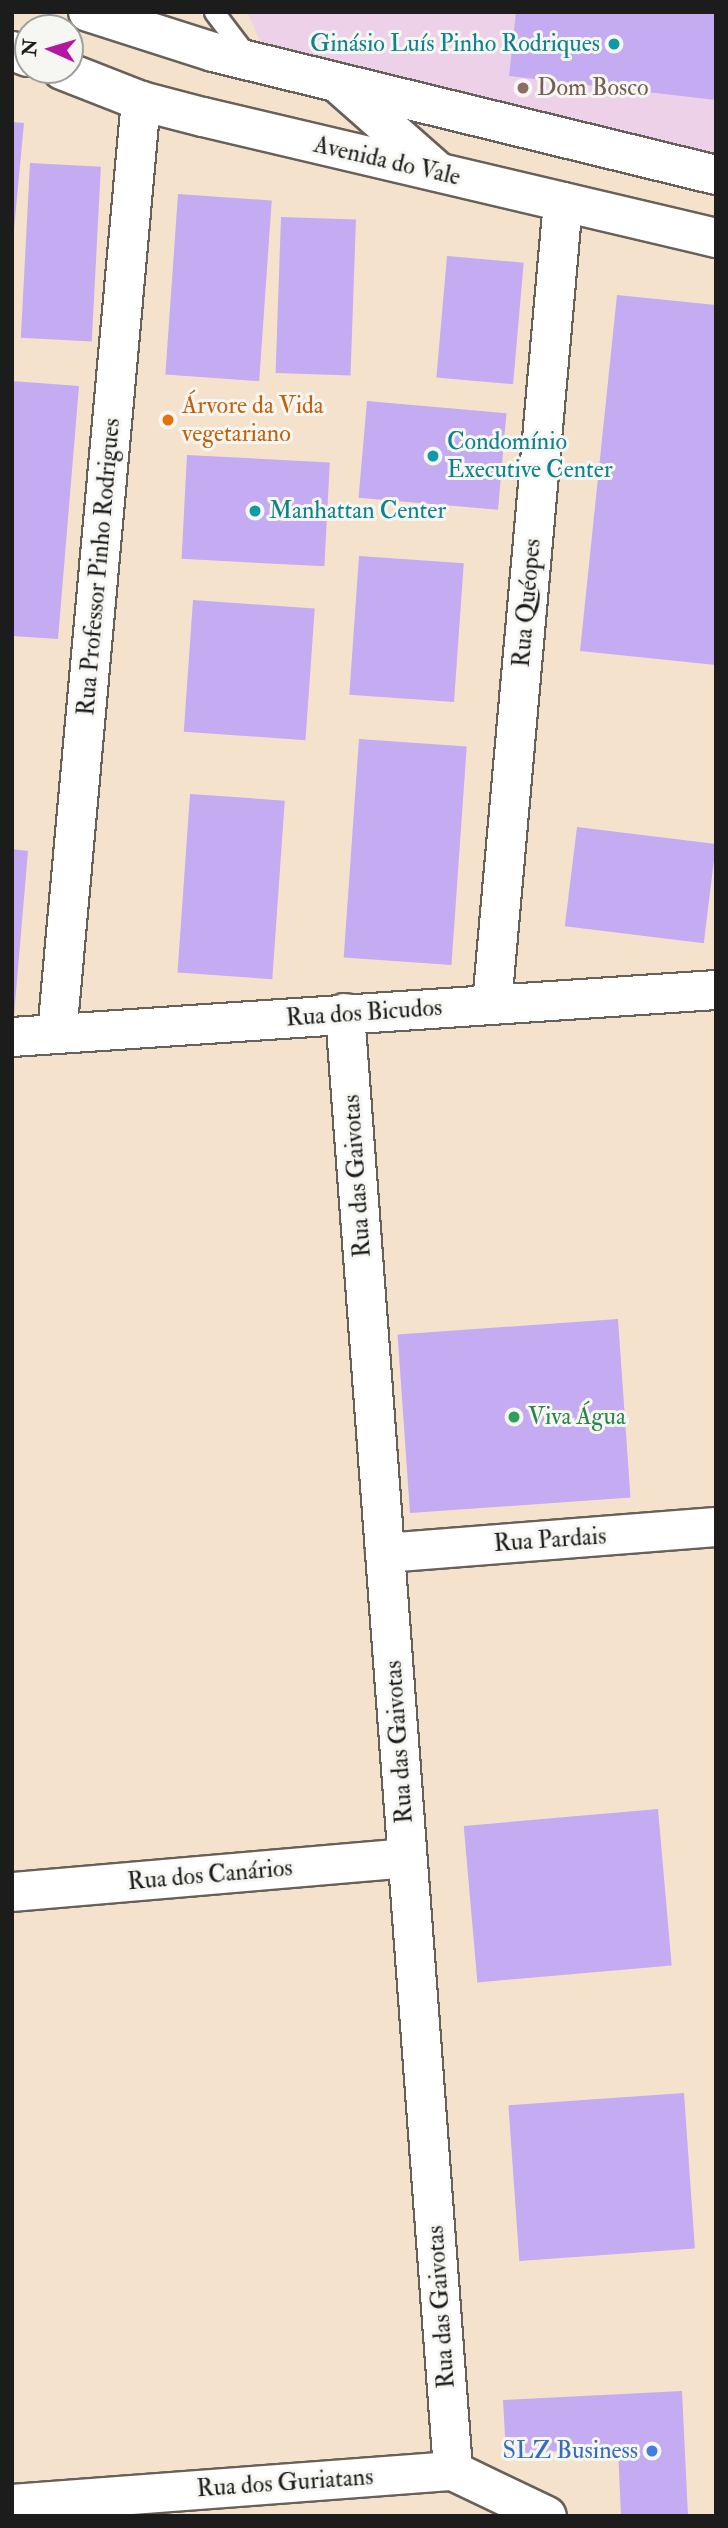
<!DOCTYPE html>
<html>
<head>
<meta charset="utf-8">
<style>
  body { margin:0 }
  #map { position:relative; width:728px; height:2528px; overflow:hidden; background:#f5e2cc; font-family:"IM FELL Double Pica",serif }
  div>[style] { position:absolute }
  .built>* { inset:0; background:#edd1e9 }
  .building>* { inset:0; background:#c5abf2; transform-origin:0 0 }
  .roads { filter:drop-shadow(2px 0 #68615a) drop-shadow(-2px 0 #68615a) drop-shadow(0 2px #68615a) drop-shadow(0 -2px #68615a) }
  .lane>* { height:19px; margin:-9.5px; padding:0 9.5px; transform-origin:9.5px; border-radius:9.5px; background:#fff }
  .street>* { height:38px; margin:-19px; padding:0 19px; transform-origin:19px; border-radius:19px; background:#fff }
  .secondary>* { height:38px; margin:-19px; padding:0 19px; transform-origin:19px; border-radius:19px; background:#fff }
  .dots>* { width:19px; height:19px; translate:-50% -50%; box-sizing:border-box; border:4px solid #f6f6f2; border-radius:50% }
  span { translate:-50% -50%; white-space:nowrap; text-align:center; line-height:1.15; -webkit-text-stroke:6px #f6f6f2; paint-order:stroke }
  .culture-label { font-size:24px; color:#0d838f }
  .right { translate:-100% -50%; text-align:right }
  .left { translate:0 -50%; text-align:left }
  .education-label { font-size:24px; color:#785e54 }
  .street-label { font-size:24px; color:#1c1c1c }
  .food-label { font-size:24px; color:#c56008 }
  .leisure-label { font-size:24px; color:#27864d }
  .shop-label { font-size:24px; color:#366cbe }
  .frame { position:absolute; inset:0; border:14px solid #1c1c1c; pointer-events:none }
  .north { position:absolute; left:14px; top:14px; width:70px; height:70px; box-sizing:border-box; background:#f6f6f2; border:2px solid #9f9f9c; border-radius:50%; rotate:274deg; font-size:19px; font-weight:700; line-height:28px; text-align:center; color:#1c1c1c }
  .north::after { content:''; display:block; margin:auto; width:24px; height:32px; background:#b5179e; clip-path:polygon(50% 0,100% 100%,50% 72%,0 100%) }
</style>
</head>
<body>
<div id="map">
  <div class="built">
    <div style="clip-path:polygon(247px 12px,516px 12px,716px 100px,716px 153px,264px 50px)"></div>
  </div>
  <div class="building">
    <div style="clip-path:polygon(516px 12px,716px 12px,716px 100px,509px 76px)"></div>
    <div style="clip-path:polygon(12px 122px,24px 123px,14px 229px,12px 229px)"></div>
    <div style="left:30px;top:163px;width:71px;height:175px;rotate:3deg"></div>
    <div style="left:178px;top:194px;width:94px;height:181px;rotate:4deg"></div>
    <div style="left:281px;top:217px;width:75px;height:156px;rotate:2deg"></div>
    <div style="left:447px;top:256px;width:77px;height:122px;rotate:5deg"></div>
    <div style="clip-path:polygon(617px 295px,716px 305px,716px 665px,580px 651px)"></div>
    <div style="clip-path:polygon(12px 381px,79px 386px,58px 639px,12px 636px)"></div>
    <div style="left:367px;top:401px;width:140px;height:97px;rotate:5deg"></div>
    <div style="left:187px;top:455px;width:143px;height:104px;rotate:3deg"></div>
    <div style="left:359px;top:556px;width:105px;height:139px;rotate:4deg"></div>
    <div style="left:193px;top:600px;width:122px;height:132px;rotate:4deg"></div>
    <div style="left:359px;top:739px;width:108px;height:219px;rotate:4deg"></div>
    <div style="left:190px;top:794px;width:95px;height:179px;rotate:4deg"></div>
    <div style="left:577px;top:827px;width:140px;height:100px;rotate:7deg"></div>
    <div style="clip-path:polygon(12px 849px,28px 851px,14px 1015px,12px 1015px)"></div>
    <div style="left:618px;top:1319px;width:179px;height:221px;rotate:86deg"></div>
    <div style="left:658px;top:1809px;width:157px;height:195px;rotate:85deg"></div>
    <div style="left:684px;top:2093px;width:156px;height:176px;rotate:86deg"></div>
    <div style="clip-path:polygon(682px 2391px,688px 2516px,621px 2516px,618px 2448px,506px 2454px,503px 2400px)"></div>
  </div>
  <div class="roads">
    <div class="lane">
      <div style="left:214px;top:12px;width:58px;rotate:52.7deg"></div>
    </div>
    <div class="street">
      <div style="left:492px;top:1004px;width:805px;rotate:-84.94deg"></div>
      <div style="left:345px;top:1013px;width:1462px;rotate:85.76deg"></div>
      <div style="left:57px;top:1034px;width:937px;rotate:-84.86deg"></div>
      <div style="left:385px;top:1553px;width:332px;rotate:-4.5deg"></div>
      <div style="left:12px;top:1892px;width:396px;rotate:-4.9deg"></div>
    </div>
    <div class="secondary">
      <div style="left:88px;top:12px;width:131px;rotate:17.7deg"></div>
      <div style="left:213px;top:52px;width:518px;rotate:13.74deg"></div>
      <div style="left:12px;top:51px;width:17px;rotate:21deg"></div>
      <div style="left:62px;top:70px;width:85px;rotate:21.4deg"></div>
      <div style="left:141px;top:101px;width:64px;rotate:14.5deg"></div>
      <div style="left:203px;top:117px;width:527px;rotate:13.27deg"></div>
      <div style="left:342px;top:87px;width:125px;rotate:41.4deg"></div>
      <div style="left:12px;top:1037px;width:706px;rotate:-3.82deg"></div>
      <div style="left:12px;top:2504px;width:442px;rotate:-4.3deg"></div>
      <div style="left:453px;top:2471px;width:104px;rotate:25.6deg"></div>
    </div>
  </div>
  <div class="dots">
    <div style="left:614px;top:44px;background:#0f9aa8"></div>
    <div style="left:523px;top:88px;background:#8d6e63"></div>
    <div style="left:168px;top:420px;background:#e8710a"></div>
    <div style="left:433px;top:456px;background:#0f9aa8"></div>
    <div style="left:255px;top:511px;background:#0f9aa8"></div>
    <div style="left:514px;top:1417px;background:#2e9e5b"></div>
    <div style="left:652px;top:2451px;background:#3f7fe0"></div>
  </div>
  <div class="culture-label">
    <span class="right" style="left:600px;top:44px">Ginásio Luís Pinho Rodriques</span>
    <span class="left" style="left:447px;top:456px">Condomínio<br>Executive Center</span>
    <span class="left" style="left:269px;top:511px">Manhattan Center</span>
  </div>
  <div class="education-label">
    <span class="left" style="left:537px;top:88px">Dom Bosco</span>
  </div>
  <div class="street-label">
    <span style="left:387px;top:161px;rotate:13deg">Avenida do Vale</span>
    <span style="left:99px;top:567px;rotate:-85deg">Rua Professor Pinho Rodrigues</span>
    <span style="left:527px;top:603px;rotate:-85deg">Rua Quéopes</span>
    <span style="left:364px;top:1013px;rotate:-4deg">Rua dos Bicudos</span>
    <span style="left:357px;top:1176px;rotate:-94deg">Rua das Gaivotas</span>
    <span style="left:550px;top:1540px;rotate:-4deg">Rua Pardais</span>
    <span style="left:399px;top:1742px;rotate:-94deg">Rua das Gaivotas</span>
    <span style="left:210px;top:1875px;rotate:-5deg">Rua dos Canários</span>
    <span style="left:441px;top:2307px;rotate:-94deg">Rua das Gaivotas</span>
    <span style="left:285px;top:2483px;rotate:-4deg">Rua dos Guriatans</span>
  </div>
  <div class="food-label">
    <span class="left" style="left:182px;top:420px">Árvore da Vida<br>vegetariano</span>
  </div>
  <div class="leisure-label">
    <span class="left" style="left:528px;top:1417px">Viva Água</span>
  </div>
  <div class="shop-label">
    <span class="right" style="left:638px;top:2451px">SLZ Business</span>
  </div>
  <div class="frame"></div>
  <div class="north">N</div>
</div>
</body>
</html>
